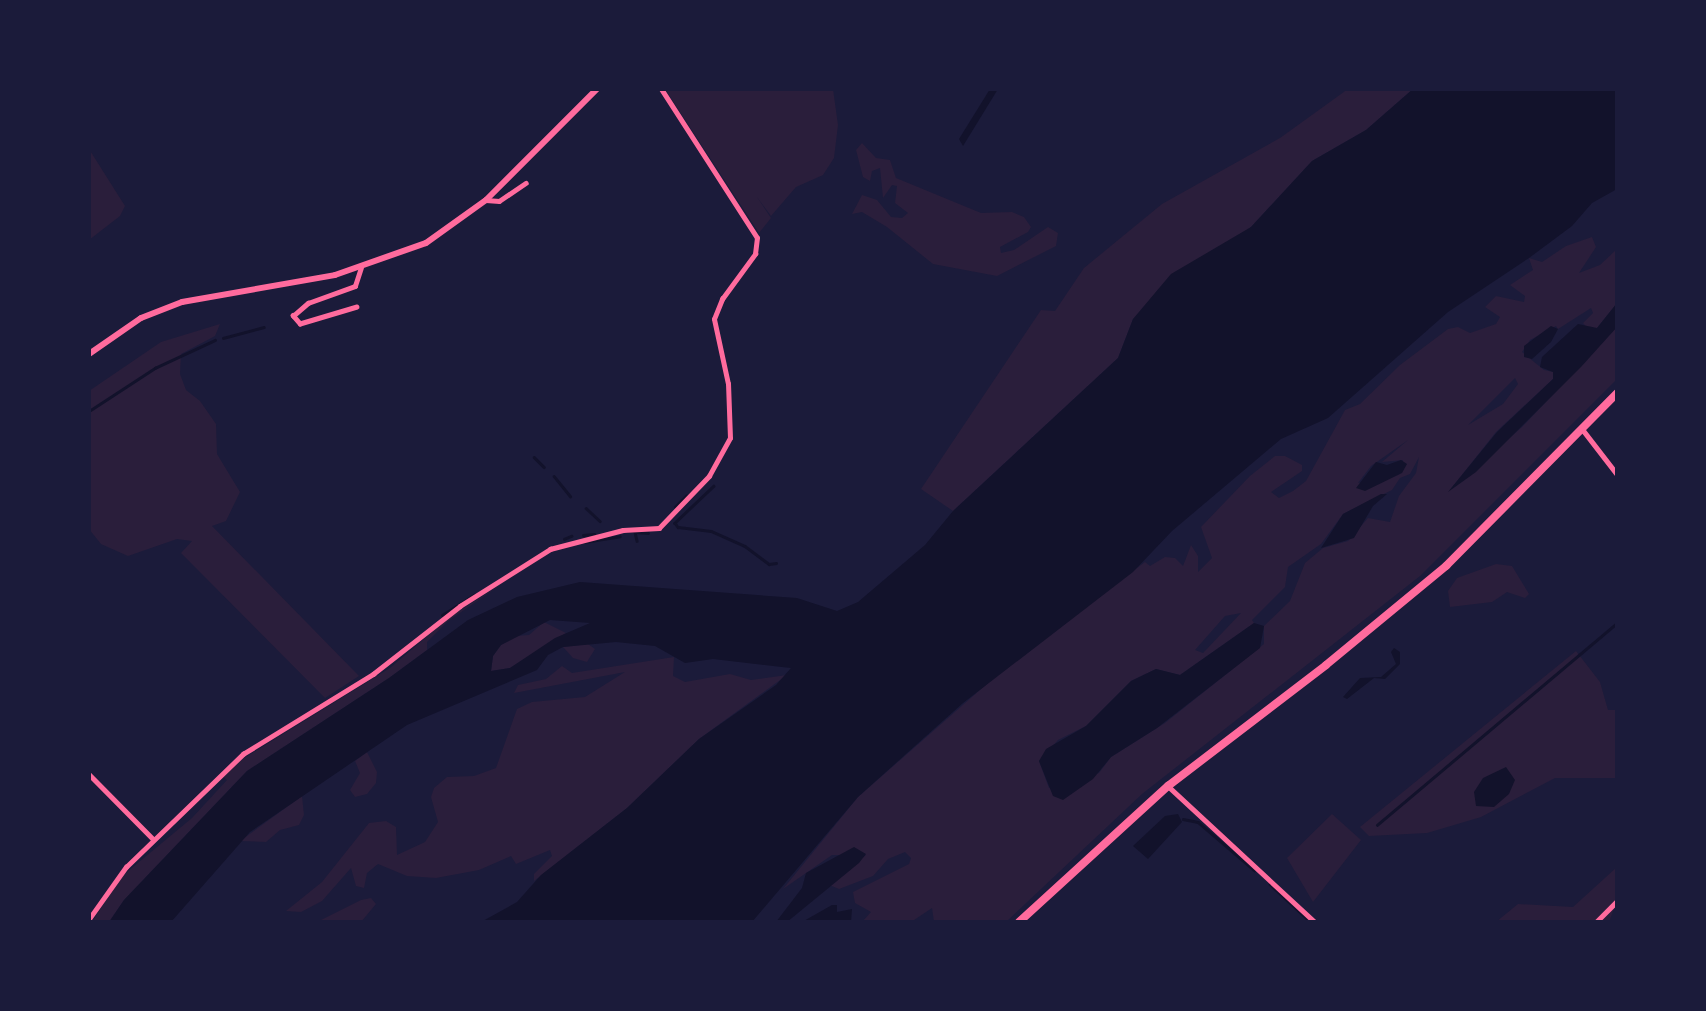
<!DOCTYPE html>
<html>
<head>
<meta charset="utf-8">
<style>
  body { margin:0 }
  #map { position:relative; width:1706px; height:1011px; overflow:hidden; background:#1b1b3a; font-family:"Libre Baskerville",serif }
  div>[style] { position:absolute }
  .green>* { inset:0; background:#2a1e3b }
  .water>* { inset:0; background:#12122b }
  .stream>* { height:2.5px; margin:-1.25px; padding:0 1.25px; transform-origin:1.25px; border-radius:1.25px; background:#12122b }
  .minor>* { height:4.5px; margin:-2.25px; padding:0 2.25px; transform-origin:2.25px; border-radius:2.25px; background:#ff6b9d }
  .tertiary>* { height:6px; margin:-3px; padding:0 3px; transform-origin:3px; border-radius:3px; background:#ff6b9d }
  .primary>* { height:8px; margin:-4px; padding:0 4px; transform-origin:4px; border-radius:4px; background:#ff6b9d }
  span { translate:-50% -50%; white-space:nowrap; text-align:center; line-height:1.15; -webkit-text-stroke:7px #1b1b3a; paint-order:stroke }
  .frame { position:absolute; inset:0; border:91px solid #1b1b3a; pointer-events:none }
</style>
</head>
<body>
<div id="map">
  <div class="green">
    <div style="clip-path:polygon(665px 89px,833px 89px,838px 125px,834px 158px,823px 175px,796px 187px,771px 216px,757px 197px,771px 218px,759px 233px)"></div>
    <div style="clip-path:polygon(1348px 89px,1413px 89px,1366px 130px,1312px 161px,1251px 227px,1133px 319px,1118px 358px,953px 511px,921px 489px,1041px 310px,1055px 311px,1084px 268px,1162px 204px,1280px 138px)"></div>
    <div style="clip-path:polygon(862px 143px,876px 158px,890px 160px,896px 178px,981px 213px,1012px 212px,1024px 217px,1031px 227px,1028px 232px,1000px 247px,1001px 253px,1014px 250px,1048px 227px,1058px 233px,1056px 246px,997px 276px,933px 264px,887px 227px,862px 212px,852px 214px,862px 195px,877px 200px,891px 217px,902px 218px,908px 213px,895px 203px,897px 186px,892px 185px,883px 198px,880px 168px,872px 171px,870px 181px,863px 177px,856px 150px)"></div>
    <div style="clip-path:polygon(89px 149px,125px 206px,120px 216px,89px 240px)"></div>
    <div style="clip-path:polygon(evenodd,1592px 237px,1596px 247px,1579px 273px,1600px 265px,1617px 249px,1617px 303px,1597px 328px,1588px 329px,1583px 323px,1593px 313px,1591px 308px,1558px 329px,1556px 326px,1530px 340px,1522px 352px,1544px 370px,1553px 372px,1553px 379px,1496px 432px,1450px 490px,1522px 427px,1617px 327px,1617px 379px,1420px 576px,1142px 794px,1006px 922px,934px 922px,932px 908px,911px 922px,862px 922px,871px 912px,855px 903px,853px 892px,909px 864px,911px 858px,905px 852px,888px 859px,873px 876px,839px 889px,827px 884px,866px 855px,832px 855px,783px 889px,858px 797px,1013px 661px,1145px 562px,1150px 566px,1165px 557px,1175px 558px,1183px 566px,1191px 545px,1198px 556px,1198px 572px,1212px 558px,1201px 527px,1250px 476px,1275px 456px,1285px 456px,1302px 465px,1302px 471px,1271px 492px,1279px 498px,1293px 491px,1306px 481px,1345px 410px,1360px 404px,1400px 365px,1448px 329px,1458px 327px,1470px 333px,1496px 324px,1500px 317px,1485px 307px,1496px 296px,1524px 302px,1525px 296px,1510px 285px,1533px 270px,1529px 258px,1542px 262px,1566px 246px,1592px 237px,1515px 378px,1518px 384px,1503px 404px,1468px 425px,1515px 378px,1592px 237px,1408px 440px,1382px 462px,1403px 460px,1398px 475px,1358px 483px,1371px 466px,1408px 440px,1592px 237px,1419px 457px,1416px 473px,1399px 496px,1390px 522px,1368px 518px,1348px 541px,1323px 548px,1305px 563px,1290px 601px,1264px 626px,1264px 644px,1165px 723px,1111px 757px,1099px 773px,1049px 788px,1039px 761px,1058px 740px,1086px 726px,1131px 681px,1156px 669px,1180px 675px,1254px 623px,1252px 620px,1285px 587px,1288px 567px,1321px 544px,1343px 514px,1392px 490px,1400px 478px,1410px 474px,1419px 457px,1592px 237px,1241px 613px,1203px 653px,1195px 650px,1225px 616px,1241px 613px)"></div>
    <div style="clip-path:polygon(220px 324px,215px 336px,181px 354px,180px 374px,186px 390px,200px 401px,216px 424px,217px 454px,240px 492px,226px 521px,212px 526px,359px 676px,325px 698px,181px 553px,192px 541px,177px 539px,128px 556px,101px 544px,89px 529px,89px 391px,161px 342px)"></div>
    <div style="clip-path:polygon(1496px 564px,1512px 566px,1529px 594px,1525px 598px,1507px 592px,1492px 602px,1450px 607px,1448px 591px,1457px 578px)"></div>
    <div style="clip-path:polygon(502px 584px,448px 621px,427px 642px,427px 650px,389px 678px,247px 771px,124px 900px,109px 922px,92px 922px,121px 877px,192px 818px,227px 780px,221px 775px,236px 763px,390px 668px,451px 616px)"></div>
    <div style="clip-path:polygon(544px 622px,566px 633px,510px 668px,491px 671px,493px 656px,501px 645px,516px 636px,529px 635px)"></div>
    <div style="clip-path:polygon(588px 644px,595px 649px,587px 662px,573px 658px,563px 647px)"></div>
    <div style="clip-path:polygon(1576px 651px,1600px 682px,1608px 710px,1617px 710px,1617px 778px,1555px 778px,1481px 817px,1427px 833px,1369px 836px,1360px 827px)"></div>
    <div style="clip-path:polygon(674px 657px,673px 676px,685px 682px,730px 674px,751px 680px,787px 675px,699px 739px,627px 808px,534px 881px,534px 874px,552px 856px,550px 850px,516px 864px,511px 856px,479px 870px,436px 878px,407px 876px,378px 864px,367px 873px,364px 888px,356px 886px,351px 868px,322px 901px,301px 912px,286px 911px,322px 882px,369px 823px,386px 821px,396px 827px,397px 855px,425px 842px,438px 822px,431px 797px,434px 788px,447px 777px,474px 776px,496px 768px,517px 709px,532px 702px,585px 697px,625px 672px,514px 693px,518px 685px,546px 679px,562px 666px,572px 673px)"></div>
    <div style="clip-path:polygon(367px 752px,377px 772px,376px 783px,367px 794px,355px 797px,350px 790px,360px 773px,355px 761px)"></div>
    <div style="clip-path:polygon(302px 796px,304px 815px,299px 825px,280px 830px,266px 842px,240px 841px)"></div>
    <div style="clip-path:polygon(1332px 814px,1361px 840px,1313px 902px,1287px 858px)"></div>
    <div style="clip-path:polygon(1617px 867px,1617px 901px,1609px 922px,1496px 922px,1518px 904px,1573px 907px)"></div>
    <div style="clip-path:polygon(361px 900px,371px 898px,376px 904px,361px 922px,317px 922px)"></div>
  </div>
  <div class="water">
    <div style="clip-path:polygon(990px 89px,998px 89px,963px 146px,959px 139px)"></div>
    <div style="clip-path:polygon(evenodd,1413px 89px,1617px 89px,1617px 189px,1592px 203px,1572px 226px,1529px 258px,1448px 312px,1328px 418px,1281px 439px,1172px 531px,1133px 572px,963px 703px,858px 797px,752px 922px,481px 922px,517px 902px,541px 875px,627px 808px,699px 739px,776px 685px,791px 668px,713px 659px,685px 663px,655px 646px,616px 642px,563px 647px,548px 655px,537px 670px,407px 725px,250px 832px,171px 922px,109px 922px,124px 900px,247px 771px,389px 678px,468px 620px,517px 597px,580px 582px,797px 598px,837px 611px,858px 602px,925px 545px,953px 511px,1118px 358px,1133px 319px,1171px 274px,1251px 227px,1312px 161px,1366px 130px,1413px 89px,550px 620px,590px 623px,555px 638px,510px 668px,491px 671px,493px 656px,501px 645px,550px 620px)"></div>
    <div style="clip-path:polygon(1617px 303px,1617px 327px,1581px 367px,1476px 472px,1448px 492px,1497px 432px,1553px 379px,1553px 372px,1540px 367px,1542px 357px,1578px 324px,1597px 328px)"></div>
    <div style="clip-path:polygon(1551px 326px,1558px 329px,1551px 342px,1532px 359px,1524px 357px,1524px 346px)"></div>
    <div style="clip-path:polygon(1401px 460px,1407px 464px,1402px 473px,1365px 491px,1356px 488px,1376px 462px,1387px 465px)"></div>
    <div style="clip-path:polygon(1381px 494px,1387px 494px,1373px 506px,1354px 538px,1321px 548px,1343px 514px)"></div>
    <div style="clip-path:polygon(1254px 623px,1264px 626px,1260px 648px,1157px 728px,1111px 757px,1093px 779px,1063px 800px,1053px 796px,1039px 761px,1046px 749px,1086px 726px,1131px 681px,1156px 669px,1180px 675px)"></div>
    <div style="clip-path:polygon(1394px 648px,1400px 652px,1400px 664px,1385px 679px,1374px 678px,1347px 699px,1343px 697px,1360px 678px,1381px 677px,1396px 664px,1391px 652px)"></div>
    <div style="clip-path:polygon(1506px 767px,1515px 780px,1509px 794px,1494px 807px,1476px 806px,1474px 792px,1483px 778px)"></div>
    <div style="clip-path:polygon(1178px 814px,1182px 822px,1148px 859px,1133px 846px,1165px 816px)"></div>
    <div style="clip-path:polygon(854px 847px,866px 854px,859px 863px,787px 922px,776px 922px,802px 888px,806px 873px)"></div>
    <div style="clip-path:polygon(832px 905px,837px 905px,837px 912px,852px 909px,851px 922px,802px 922px)"></div>
  </div>
  <div class="stream">
    <div style="left:223px;top:338px;width:42px;rotate:-15deg"></div>
    <div style="left:89px;top:411px;width:79px;rotate:-33.1deg"></div>
    <div style="left:155px;top:368px;width:66px;rotate:-25deg"></div>
    <div style="left:534px;top:457px;width:14px;rotate:45deg"></div>
    <div style="left:554px;top:476px;width:26px;rotate:51deg"></div>
    <div style="left:714px;top:486px;width:54px;rotate:136.5deg"></div>
    <div style="left:675px;top:523px;width:5px;rotate:53deg"></div>
    <div style="left:678px;top:527px;width:33px;rotate:7deg"></div>
    <div style="left:711px;top:531px;width:37px;rotate:24deg"></div>
    <div style="left:745px;top:546px;width:30px;rotate:37deg"></div>
    <div style="left:769px;top:564px;width:7px;rotate:-8deg"></div>
    <div style="left:675px;top:507px;width:16px;rotate:-45deg"></div>
    <div style="left:586px;top:508px;width:19px;rotate:43deg"></div>
    <div style="left:627px;top:532px;width:8px"></div>
    <div style="left:635px;top:532px;width:9px;rotate:77deg"></div>
    <div style="left:635px;top:532px;width:13px;rotate:4deg"></div>
    <div style="left:583px;top:535px;width:11px;rotate:-5deg"></div>
    <div style="left:564px;top:539px;width:8px;rotate:-23deg"></div>
    <div style="left:584px;top:542px;width:36px;rotate:-9deg"></div>
    <div style="left:442px;top:615px;width:38px;rotate:-32deg"></div>
    <div style="left:1183px;top:819px;width:15px;rotate:11deg"></div>
    <div style="left:1198px;top:822px;width:74px;rotate:40.6deg"></div>
    <div style="left:1377px;top:825px;width:314px;rotate:-40.1deg"></div>
    <div style="left:1270px;top:884px;width:56px;rotate:42.8deg"></div>
  </div>
  <div class="minor">
    <div style="left:486px;top:200px;width:13px;rotate:4deg"></div>
    <div style="left:499px;top:201px;width:32px;rotate:-34deg"></div>
    <div style="left:357px;top:307px;width:59px;rotate:163.4deg"></div>
    <div style="left:300px;top:324px;width:11px;rotate:-131deg"></div>
    <div style="left:293px;top:316px;width:20px;rotate:-41deg"></div>
    <div style="left:308px;top:303px;width:50px;rotate:-19.9deg"></div>
    <div style="left:355px;top:286px;width:19px;rotate:-72deg"></div>
    <div style="left:1583px;top:430px;width:56px;rotate:52.3deg"></div>
    <div style="left:89px;top:774px;width:91px;rotate:45.4deg"></div>
    <div style="left:1168px;top:786px;width:200px;rotate:42.8deg"></div>
    <div style="left:89px;top:919px;width:64px;rotate:-54.6deg"></div>
    <div style="left:126px;top:867px;width:163px;rotate:-44deg"></div>
    <div style="left:243px;top:754px;width:153px;rotate:-31.6deg"></div>
    <div style="left:373px;top:674px;width:110px;rotate:-38deg"></div>
    <div style="left:460px;top:606px;width:107px;rotate:-32.3deg"></div>
    <div style="left:550px;top:549px;width:75px;rotate:-14.6deg"></div>
    <div style="left:623px;top:530px;width:36px;rotate:-3deg"></div>
    <div style="left:659px;top:528px;width:72px;rotate:-46.1deg"></div>
    <div style="left:709px;top:476px;width:43px;rotate:-61.1deg"></div>
    <div style="left:730px;top:438px;width:54px;rotate:-92.1deg"></div>
    <div style="left:728px;top:384px;width:66px;rotate:-102.2deg"></div>
    <div style="left:714px;top:319px;width:22px;rotate:-68deg"></div>
    <div style="left:722px;top:299px;width:56px;rotate:-53.7deg"></div>
    <div style="left:755px;top:254px;width:16px;rotate:-83deg"></div>
    <div style="left:757px;top:238px;width:177px;rotate:-122.8deg"></div>
    <div style="left:1596px;top:922px;width:30px;rotate:-45deg"></div>
  </div>
  <div class="tertiary">
    <div style="left:89px;top:354px;width:63px;rotate:-34.7deg"></div>
    <div style="left:141px;top:318px;width:44px;rotate:-21.3deg"></div>
    <div style="left:182px;top:302px;width:155px;rotate:-10deg"></div>
    <div style="left:335px;top:275px;width:96px;rotate:-19.4deg"></div>
    <div style="left:426px;top:243px;width:74px;rotate:-35.6deg"></div>
    <div style="left:486px;top:200px;width:157px;rotate:-45deg"></div>
  </div>
  <div class="primary">
    <div style="left:1019px;top:922px;width:202px;rotate:-42.4deg"></div>
    <div style="left:1168px;top:786px;width:199px;rotate:-37.4deg"></div>
    <div style="left:1326px;top:665px;width:156px;rotate:-39.5deg"></div>
    <div style="left:1446px;top:566px;width:243px;rotate:-45.3deg"></div>
  </div>
  <div class="frame"></div>
</div>
</body>
</html>
